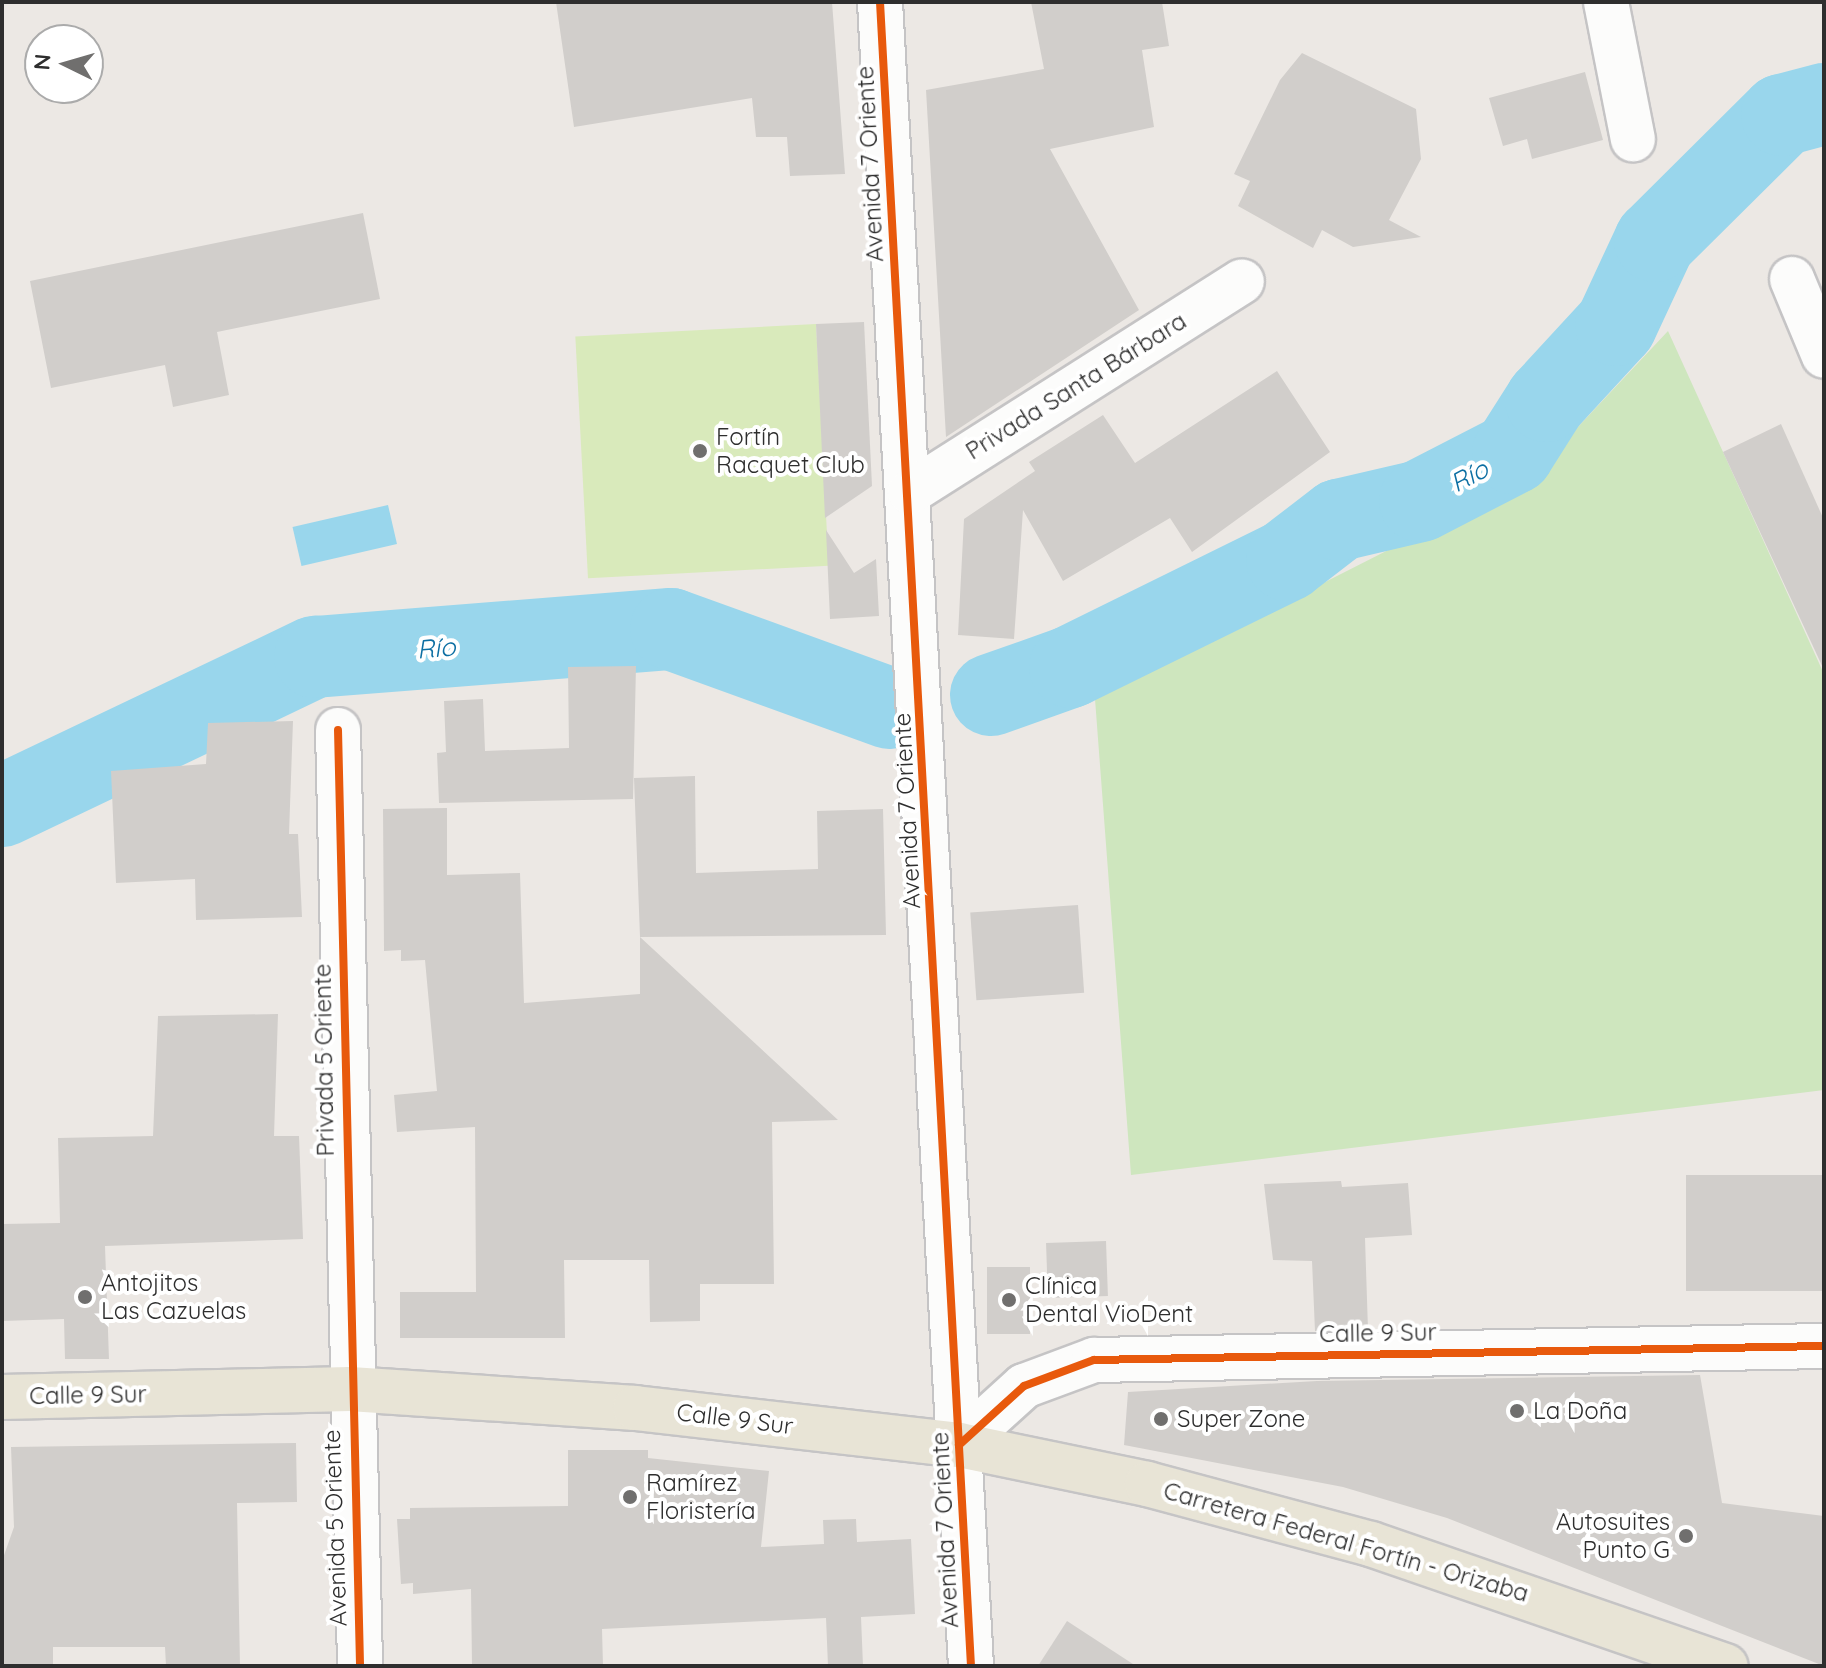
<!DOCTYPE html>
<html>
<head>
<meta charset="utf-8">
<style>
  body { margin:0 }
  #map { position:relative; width:1826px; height:1668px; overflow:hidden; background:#ece8e4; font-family:Quicksand,sans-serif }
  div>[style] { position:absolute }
  .green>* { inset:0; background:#cee6be }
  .pitch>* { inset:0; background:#d9eabb; transform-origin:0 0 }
  .water>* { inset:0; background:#99d6ec; transform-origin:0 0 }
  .river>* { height:82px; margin:-41px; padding:0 41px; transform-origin:41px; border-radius:41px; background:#99d6ec }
  .building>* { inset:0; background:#d1cecb; transform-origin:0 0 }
  .roads { filter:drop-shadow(2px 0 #c5c4c5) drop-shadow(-2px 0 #c5c4c5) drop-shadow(0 2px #c5c4c5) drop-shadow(0 -2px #c5c4c5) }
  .street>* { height:44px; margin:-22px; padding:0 22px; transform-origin:22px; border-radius:22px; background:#fcfcfb }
  .primary>* { height:44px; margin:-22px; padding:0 22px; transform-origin:22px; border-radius:22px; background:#e8e4d6 }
  .cycleway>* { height:8px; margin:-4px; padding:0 4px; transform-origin:4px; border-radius:4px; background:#e8590c }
  .dots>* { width:22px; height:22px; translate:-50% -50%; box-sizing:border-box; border:4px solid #fff; border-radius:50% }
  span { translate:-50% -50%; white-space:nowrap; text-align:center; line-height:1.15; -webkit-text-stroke:8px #fff; paint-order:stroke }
  .street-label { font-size:24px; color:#2e2e2e }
  .poi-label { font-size:24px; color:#2e2e2e }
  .left { translate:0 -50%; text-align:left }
  .right { translate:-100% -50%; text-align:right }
  .water-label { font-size:26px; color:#0d6fa3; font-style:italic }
  .frame { position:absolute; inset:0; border:4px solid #2e2e2e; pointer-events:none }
  .north { position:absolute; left:24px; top:24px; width:80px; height:80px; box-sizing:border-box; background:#fff; border:2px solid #ababab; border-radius:50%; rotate:275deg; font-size:22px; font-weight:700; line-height:32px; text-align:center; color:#2e2e2e }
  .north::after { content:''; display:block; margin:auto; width:28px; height:36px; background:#706f6e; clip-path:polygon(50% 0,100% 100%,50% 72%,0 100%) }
</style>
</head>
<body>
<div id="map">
  <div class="green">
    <div style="clip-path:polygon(1668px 331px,1824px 674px,1824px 1090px,1131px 1175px,1095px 699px,1530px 478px)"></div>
  </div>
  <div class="pitch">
    <div style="left:816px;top:324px;width:242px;height:241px;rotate:87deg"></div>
  </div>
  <div class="water">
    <div style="left:388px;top:505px;width:40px;height:98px;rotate:77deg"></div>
  </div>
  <div class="river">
    <div style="left:991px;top:695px;width:84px;rotate:-19.5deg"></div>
    <div style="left:1070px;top:667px;width:242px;rotate:-26.2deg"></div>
    <div style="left:1287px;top:560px;width:66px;rotate:-37.6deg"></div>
    <div style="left:1339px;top:520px;width:83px;rotate:-13.2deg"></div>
    <div style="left:1420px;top:501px;width:105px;rotate:-27.3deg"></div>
    <div style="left:1513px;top:453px;width:62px;rotate:-57.6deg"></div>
    <div style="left:1546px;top:401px;width:103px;rotate:-47.4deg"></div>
    <div style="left:1616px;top:325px;width:93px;rotate:-65.1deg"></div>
    <div style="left:1655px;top:241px;width:179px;rotate:-44.8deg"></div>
    <div style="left:1782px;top:115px;width:43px;rotate:-14.7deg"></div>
    <div style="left:2px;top:806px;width:347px;rotate:-25.5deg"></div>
    <div style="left:315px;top:657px;width:357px;rotate:-4.5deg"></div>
    <div style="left:671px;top:629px;width:232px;rotate:19.9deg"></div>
  </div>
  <div class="building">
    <div style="clip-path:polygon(556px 2px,832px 2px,845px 174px,790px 176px,787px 137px,756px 137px,752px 98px,574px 127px)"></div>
    <div style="clip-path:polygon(1031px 2px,1162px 2px,1169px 46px,1142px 50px,1154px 127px,1050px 149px,1139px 310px,946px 437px,926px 90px,1044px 69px)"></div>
    <div style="clip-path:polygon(1302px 53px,1416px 109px,1421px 159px,1389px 220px,1421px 237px,1353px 247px,1322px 230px,1313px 248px,1238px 206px,1250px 181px,1234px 174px,1280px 80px)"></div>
    <div style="clip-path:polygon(1585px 72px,1603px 140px,1532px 159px,1527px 139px,1503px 146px,1489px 98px)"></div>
    <div style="clip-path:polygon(363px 213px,380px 299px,217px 332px,229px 395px,173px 407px,165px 365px,51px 388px,30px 281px)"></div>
    <div style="clip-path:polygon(864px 322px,872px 486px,825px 518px,816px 324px)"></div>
    <div style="clip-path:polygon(1277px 371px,1330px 452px,1192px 552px,1170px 518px,1063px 581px,1023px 510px,1014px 639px,958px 635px,964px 519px,1035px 471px,1029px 462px,1103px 415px,1135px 463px)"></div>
    <div style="clip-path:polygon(1781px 424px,1824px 520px,1824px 670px,1723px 452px)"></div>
    <div style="clip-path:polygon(826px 530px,854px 573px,876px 559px,879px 616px,830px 619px)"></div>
    <div style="clip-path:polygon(636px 666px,633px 799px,439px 803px,437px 753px,446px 752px,444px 701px,483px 699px,485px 751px,569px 748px,568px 667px)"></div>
    <div style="clip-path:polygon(293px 721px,289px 834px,298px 834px,302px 917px,196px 920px,195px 879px,116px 883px,111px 771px,206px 764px,208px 723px)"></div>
    <div style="clip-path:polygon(695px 776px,696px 873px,818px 869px,817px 811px,883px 809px,886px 935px,640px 937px,634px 778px)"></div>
    <div style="clip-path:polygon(447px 808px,447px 875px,520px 873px,524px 1003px,640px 994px,640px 937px,838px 1120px,772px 1122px,774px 1284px,700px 1284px,700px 1321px,650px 1322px,649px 1260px,564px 1260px,565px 1338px,400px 1338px,400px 1292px,476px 1292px,475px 1127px,397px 1132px,394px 1095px,437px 1091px,425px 960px,401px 961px,401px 950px,384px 951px,383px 809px)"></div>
    <div style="left:1078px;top:905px;width:88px;height:108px;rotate:86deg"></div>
    <div style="clip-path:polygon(278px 1014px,274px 1136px,299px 1136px,303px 1239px,105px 1246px,109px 1359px,65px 1359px,64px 1319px,2px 1321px,2px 1224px,60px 1223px,58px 1138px,153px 1136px,158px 1016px)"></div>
    <div style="left:1824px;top:1175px;width:116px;height:138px;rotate:90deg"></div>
    <div style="clip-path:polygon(1341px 1181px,1342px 1187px,1408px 1183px,1412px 1235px,1365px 1238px,1368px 1330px,1315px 1331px,1312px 1261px,1273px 1260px,1264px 1184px)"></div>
    <div style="left:1106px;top:1241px;width:55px;height:60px;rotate:88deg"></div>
    <div style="left:987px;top:1267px;width:43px;height:67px"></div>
    <div style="clip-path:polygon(1700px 1375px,1722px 1503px,1824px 1516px,1824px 1666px,1447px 1518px,1343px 1487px,1124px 1445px,1128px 1392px,1317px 1381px)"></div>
    <div style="clip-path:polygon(296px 1443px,297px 1502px,237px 1503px,240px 1666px,166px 1666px,165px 1647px,53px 1647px,53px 1666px,2px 1666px,2px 1561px,14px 1527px,11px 1447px)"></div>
    <div style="clip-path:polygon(568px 1450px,648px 1450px,648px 1458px,769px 1471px,761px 1547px,824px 1544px,823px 1520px,856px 1519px,857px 1542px,911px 1539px,915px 1614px,861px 1617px,863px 1666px,828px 1666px,826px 1618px,602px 1629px,603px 1666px,472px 1666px,471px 1589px,413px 1594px,413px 1583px,401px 1584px,397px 1519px,410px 1519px,410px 1508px,568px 1506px)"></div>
    <div style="clip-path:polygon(1067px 1621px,1136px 1666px,1038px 1666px)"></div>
  </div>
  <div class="roads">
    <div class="street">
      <div style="left:880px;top:2px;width:1666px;rotate:86.87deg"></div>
      <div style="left:1606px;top:2px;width:140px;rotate:78.9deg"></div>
      <div style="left:1792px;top:279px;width:83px;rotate:67.4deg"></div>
      <div style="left:910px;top:492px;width:393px;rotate:-32.4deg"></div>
      <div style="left:338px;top:730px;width:936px;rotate:88.65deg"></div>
      <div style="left:959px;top:1445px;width:88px;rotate:-42.2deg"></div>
      <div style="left:1024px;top:1386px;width:75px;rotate:-20.4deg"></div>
      <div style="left:1094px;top:1360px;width:730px;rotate:-1.1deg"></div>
    </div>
    <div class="primary">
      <div style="left:2px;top:1397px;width:348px;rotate:-1.3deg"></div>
      <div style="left:350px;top:1389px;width:286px;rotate:3.8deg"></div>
      <div style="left:635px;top:1408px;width:326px;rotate:6.5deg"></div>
      <div style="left:959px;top:1445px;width:192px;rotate:11.7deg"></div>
      <div style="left:1147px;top:1484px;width:232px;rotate:15deg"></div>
      <div style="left:1371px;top:1544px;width:375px;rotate:19deg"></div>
    </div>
  </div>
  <div class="cycleway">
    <div style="left:880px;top:2px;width:1666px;rotate:86.87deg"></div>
    <div style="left:338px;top:730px;width:936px;rotate:88.65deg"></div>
    <div style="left:959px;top:1445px;width:88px;rotate:-42.2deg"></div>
    <div style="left:1024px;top:1386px;width:75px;rotate:-20.4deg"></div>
    <div style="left:1094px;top:1360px;width:730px;rotate:-1.1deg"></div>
  </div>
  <div class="dots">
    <div style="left:700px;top:451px;background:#706f6e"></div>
    <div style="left:85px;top:1297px;background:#706f6e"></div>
    <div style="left:1009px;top:1300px;background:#706f6e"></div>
    <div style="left:1517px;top:1411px;background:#706f6e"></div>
    <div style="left:1161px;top:1419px;background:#706f6e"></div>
    <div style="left:630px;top:1497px;background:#706f6e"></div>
    <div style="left:1686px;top:1536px;background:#706f6e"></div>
  </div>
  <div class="street-label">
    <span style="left:870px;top:164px;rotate:-93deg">Avenida 7 Oriente</span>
    <span style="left:1076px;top:386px;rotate:-32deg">Privada Santa Bárbara</span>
    <span style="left:907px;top:811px;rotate:-93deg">Avenida 7 Oriente</span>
    <span style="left:324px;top:1060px;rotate:-91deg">Privada 5 Oriente</span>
    <span style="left:1378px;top:1333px;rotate:-1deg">Calle 9 Sur</span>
    <span style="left:88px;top:1395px;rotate:-1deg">Calle 9 Sur</span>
    <span style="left:735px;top:1419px;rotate:7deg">Calle 9 Sur</span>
    <span style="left:335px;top:1528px;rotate:-92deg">Avenida 5 Oriente</span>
    <span style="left:945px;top:1530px;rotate:-93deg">Avenida 7 Oriente</span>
    <span style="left:1346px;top:1542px;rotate:16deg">Carretera Federal Fortín - Orizaba</span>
  </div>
  <div class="poi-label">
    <span class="left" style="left:716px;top:451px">Fortín<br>Racquet Club</span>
    <span class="left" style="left:101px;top:1297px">Antojitos<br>Las Cazuelas</span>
    <span class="left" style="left:1025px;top:1300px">Clínica<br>Dental VioDent</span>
    <span class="left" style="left:1533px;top:1411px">La Doña</span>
    <span class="left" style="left:1177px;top:1419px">Super Zone</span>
    <span class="left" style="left:646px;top:1497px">Ramírez<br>Floristería</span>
    <span class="right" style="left:1670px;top:1536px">Autosuites<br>Punto G</span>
  </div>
  <div class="water-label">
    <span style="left:1469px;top:476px;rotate:-28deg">Río</span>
    <span style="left:436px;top:648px;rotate:-5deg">Río</span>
  </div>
  <div class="frame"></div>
  <div class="north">N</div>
</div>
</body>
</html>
